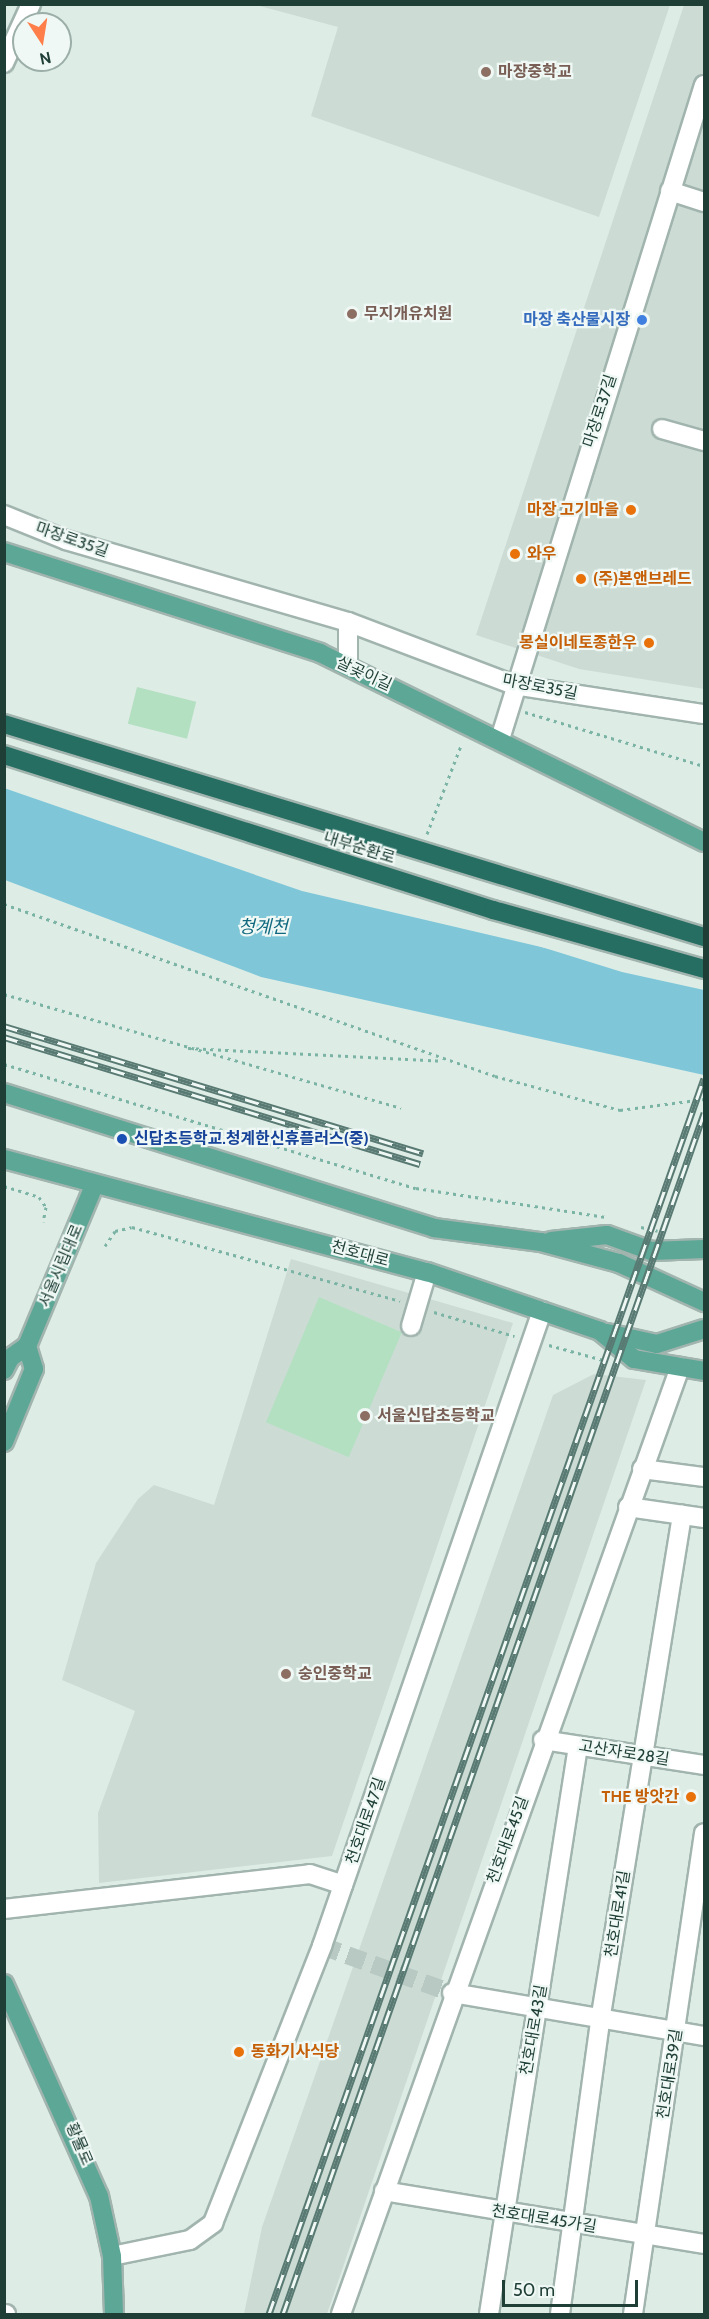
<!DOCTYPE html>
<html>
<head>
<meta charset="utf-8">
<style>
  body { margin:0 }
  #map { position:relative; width:709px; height:2319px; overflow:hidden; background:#deece6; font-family:Cabin,"Noto Sans KR",sans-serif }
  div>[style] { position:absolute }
  .built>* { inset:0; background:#ccdcd5 }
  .green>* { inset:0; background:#b4e0c2; transform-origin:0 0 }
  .water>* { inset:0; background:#7fc7d8 }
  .pier>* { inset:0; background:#deece6 }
  .minor-tunnel>* { height:18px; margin-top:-9px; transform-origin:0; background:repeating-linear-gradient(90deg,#b8c9c3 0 18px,transparent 0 27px) }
  .path>* { height:3px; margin-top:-1.5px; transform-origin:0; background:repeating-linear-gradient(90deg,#7bb4a4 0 3px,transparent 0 7.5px) }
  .roads { filter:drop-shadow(2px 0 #a1b4ae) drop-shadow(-2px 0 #a1b4ae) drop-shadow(0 2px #a1b4ae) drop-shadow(0 -2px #a1b4ae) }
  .minor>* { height:18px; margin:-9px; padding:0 9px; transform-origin:9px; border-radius:9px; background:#fff }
  .major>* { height:18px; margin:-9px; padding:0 9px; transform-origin:9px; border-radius:9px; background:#5da797 }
  .highway>* { height:18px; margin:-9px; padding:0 9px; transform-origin:9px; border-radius:9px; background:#266d62 }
  .rail>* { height:7px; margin-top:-3.5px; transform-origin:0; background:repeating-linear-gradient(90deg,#eff8f4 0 14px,#587a72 0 28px); box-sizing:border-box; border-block:2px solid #587a72 }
  .dots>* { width:16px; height:16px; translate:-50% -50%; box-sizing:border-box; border:3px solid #eff8f4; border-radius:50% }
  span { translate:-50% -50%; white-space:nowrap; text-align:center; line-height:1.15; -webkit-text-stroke:4.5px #eff8f4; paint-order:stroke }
  .education-label { font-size:16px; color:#785e54; font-weight:700 }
  .left { translate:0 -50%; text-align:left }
  .shop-label { font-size:16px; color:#366cbe; font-weight:700 }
  .right { translate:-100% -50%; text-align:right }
  .street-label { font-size:16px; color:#1e3e36 }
  .food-label { font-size:16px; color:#c56008; font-weight:700 }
  .transit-label { font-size:16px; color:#164399; font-weight:700 }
  .water-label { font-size:18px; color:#116980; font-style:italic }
  .frame { position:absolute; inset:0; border:6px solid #1e3e36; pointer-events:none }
  .north { position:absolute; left:12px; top:12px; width:60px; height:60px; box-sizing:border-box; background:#eff8f4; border:2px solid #9baea8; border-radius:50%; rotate:168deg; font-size:16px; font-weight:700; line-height:24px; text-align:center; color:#1e3e36 }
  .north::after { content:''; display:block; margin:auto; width:21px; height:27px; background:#ff7e49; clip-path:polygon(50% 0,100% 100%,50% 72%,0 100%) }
  .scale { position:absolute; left:502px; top:2280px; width:136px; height:27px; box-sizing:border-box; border:3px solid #1e3e36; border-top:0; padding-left:8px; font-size:18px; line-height:21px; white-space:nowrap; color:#1e3e36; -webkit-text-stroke:4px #eff8f4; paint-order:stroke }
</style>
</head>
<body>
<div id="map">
  <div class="built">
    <div style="clip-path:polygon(256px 5px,670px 4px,670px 5px,599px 217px,311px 116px,338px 27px)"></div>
    <div style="clip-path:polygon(684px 5px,704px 5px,704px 689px,579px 669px,476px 635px)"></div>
    <div style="clip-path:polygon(291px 1259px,513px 1323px,332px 1856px,99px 1883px,98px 1813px,135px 1711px,62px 1680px,96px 1563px,138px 1499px,154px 1485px,214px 1505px)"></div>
    <div style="clip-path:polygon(594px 1374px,646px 1380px,327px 2314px,244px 2314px,262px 2227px,553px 1395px)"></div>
  </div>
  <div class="green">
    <div style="left:137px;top:687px;width:61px;height:38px;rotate:14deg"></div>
    <div style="left:319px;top:1297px;width:90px;height:136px;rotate:23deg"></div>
  </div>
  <div class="water">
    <div style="clip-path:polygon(4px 788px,302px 891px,704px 985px,704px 1075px,261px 977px,5px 880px)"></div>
  </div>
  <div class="pier">
    <div style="clip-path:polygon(497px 933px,704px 981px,704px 990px,622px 972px)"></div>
  </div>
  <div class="minor-tunnel">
    <div style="left:322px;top:1946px;width:138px;rotate:19.9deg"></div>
  </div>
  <div class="path">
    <div style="left:525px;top:712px;width:187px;rotate:16.8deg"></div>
    <div style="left:427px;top:834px;width:97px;rotate:-69deg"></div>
    <div style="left:4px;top:904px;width:520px;rotate:19.31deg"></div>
    <div style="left:495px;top:1076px;width:130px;rotate:15.2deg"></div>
    <div style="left:620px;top:1110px;width:85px;rotate:-7.5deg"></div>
    <div style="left:4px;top:994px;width:413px;rotate:16deg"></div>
    <div style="left:188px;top:1048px;width:254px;rotate:2.9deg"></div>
    <div style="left:4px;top:1064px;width:430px;rotate:16.8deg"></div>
    <div style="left:416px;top:1188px;width:192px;rotate:8.7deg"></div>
    <div style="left:4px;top:1186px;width:37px;rotate:17deg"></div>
    <div style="left:39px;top:1197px;width:12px;rotate:55deg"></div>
    <div style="left:46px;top:1207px;width:15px;rotate:101deg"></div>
    <div style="left:641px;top:1227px;width:17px;rotate:13deg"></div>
    <div style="left:105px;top:1246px;width:18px;rotate:-56deg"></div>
    <div style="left:115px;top:1231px;width:17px;rotate:-13deg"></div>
    <div style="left:132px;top:1227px;width:278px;rotate:15.4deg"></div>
    <div style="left:434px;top:1312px;width:84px;rotate:16.7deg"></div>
    <div style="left:549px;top:1345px;width:60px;rotate:15.4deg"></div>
  </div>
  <div class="roads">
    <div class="minor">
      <div style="left:4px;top:63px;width:65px;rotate:-65.4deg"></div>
      <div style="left:670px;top:191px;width:36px;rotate:18deg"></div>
      <div style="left:662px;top:429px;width:44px;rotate:15.9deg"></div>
      <div style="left:4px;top:515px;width:67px;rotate:22deg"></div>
      <div style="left:66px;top:540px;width:294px;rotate:16.2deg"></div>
      <div style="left:348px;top:622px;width:178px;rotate:20.8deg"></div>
      <div style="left:514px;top:685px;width:192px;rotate:8.7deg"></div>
      <div style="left:348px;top:666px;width:44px;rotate:-90deg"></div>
      <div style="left:500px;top:739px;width:685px;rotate:-72.68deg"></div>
      <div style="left:411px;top:1326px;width:56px;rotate:-73.5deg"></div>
      <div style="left:642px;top:1469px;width:63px;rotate:7.4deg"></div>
      <div style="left:628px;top:1507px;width:77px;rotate:8.2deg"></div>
      <div style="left:543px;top:1740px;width:163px;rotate:8.8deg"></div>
      <div style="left:4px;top:1909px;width:308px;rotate:-6.5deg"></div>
      <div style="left:310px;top:1874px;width:35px;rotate:18deg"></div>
      <div style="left:452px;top:1993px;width:256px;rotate:9.7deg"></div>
      <div style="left:384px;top:2191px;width:324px;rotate:9.4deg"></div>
      <div style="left:112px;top:2256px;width:80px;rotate:-11.6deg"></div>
      <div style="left:190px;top:2240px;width:29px;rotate:-36deg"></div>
      <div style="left:213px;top:2223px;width:298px;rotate:-68.5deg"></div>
      <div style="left:322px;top:1946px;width:672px;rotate:-70.89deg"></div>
      <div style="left:4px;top:2314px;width:2px"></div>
      <div style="left:341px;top:2314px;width:1006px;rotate:-70.3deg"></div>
      <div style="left:489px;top:2314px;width:575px;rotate:-81.09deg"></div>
      <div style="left:560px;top:2314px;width:296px;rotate:-82.2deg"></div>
      <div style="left:600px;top:2021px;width:513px;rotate:-80.79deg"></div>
      <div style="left:633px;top:2314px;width:486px;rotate:-81.6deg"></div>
    </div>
    <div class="major">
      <div style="left:4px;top:552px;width:332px;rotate:17.7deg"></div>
      <div style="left:320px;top:653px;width:428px;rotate:26.2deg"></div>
      <div style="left:4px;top:1093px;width:451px;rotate:17.4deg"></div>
      <div style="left:434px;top:1228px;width:108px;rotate:7.5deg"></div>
      <div style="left:541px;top:1242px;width:81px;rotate:15.1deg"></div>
      <div style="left:619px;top:1263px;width:94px;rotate:24.6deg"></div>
      <div style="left:4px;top:1159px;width:438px;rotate:15deg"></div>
      <div style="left:427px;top:1272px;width:183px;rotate:18.8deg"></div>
      <div style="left:600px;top:1331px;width:44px;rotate:39.5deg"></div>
      <div style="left:634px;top:1359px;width:71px;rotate:9.7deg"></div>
      <div style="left:551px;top:1241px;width:56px;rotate:-6.1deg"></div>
      <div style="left:607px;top:1235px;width:47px;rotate:20deg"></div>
      <div style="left:651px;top:1251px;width:53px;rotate:-2.2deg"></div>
      <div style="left:607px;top:1333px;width:51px;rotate:12.4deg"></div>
      <div style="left:657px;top:1344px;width:49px;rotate:-17.7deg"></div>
      <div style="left:4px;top:1370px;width:13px;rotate:-63deg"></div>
      <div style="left:10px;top:1358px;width:21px;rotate:-35deg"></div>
      <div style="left:27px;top:1346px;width:173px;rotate:-67.3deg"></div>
      <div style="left:4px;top:1442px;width:79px;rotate:-67.7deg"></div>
      <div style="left:34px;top:1369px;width:24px;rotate:-107deg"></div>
      <div style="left:4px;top:1984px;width:232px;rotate:65.9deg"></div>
      <div style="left:99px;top:2196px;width:61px;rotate:77.8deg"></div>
      <div style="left:112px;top:2256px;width:58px;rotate:88deg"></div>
    </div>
    <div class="highway">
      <div style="left:4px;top:724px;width:732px;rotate:16.92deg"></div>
      <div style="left:4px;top:755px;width:513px;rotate:17.59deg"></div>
      <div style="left:493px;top:910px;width:219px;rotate:15.6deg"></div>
    </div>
  </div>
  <div class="rail">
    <div style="left:4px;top:1026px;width:438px;rotate:16.9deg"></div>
    <div style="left:4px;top:1037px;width:435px;rotate:17deg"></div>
    <div style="left:269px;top:2314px;width:1310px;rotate:-70.61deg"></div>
    <div style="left:283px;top:2314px;width:1273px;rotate:-70.68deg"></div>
  </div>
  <div class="dots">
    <div style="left:486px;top:72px;background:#8d6e63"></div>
    <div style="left:352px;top:314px;background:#8d6e63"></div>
    <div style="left:642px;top:320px;background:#3f7fe0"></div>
    <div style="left:631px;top:510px;background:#e8710a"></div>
    <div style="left:515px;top:554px;background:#e8710a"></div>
    <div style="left:581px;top:579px;background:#e8710a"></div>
    <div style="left:649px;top:643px;background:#e8710a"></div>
    <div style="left:122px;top:1139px;background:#1a4fb4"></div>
    <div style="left:365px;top:1416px;background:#8d6e63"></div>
    <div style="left:286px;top:1674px;background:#8d6e63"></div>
    <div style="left:691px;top:1797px;background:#e8710a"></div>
    <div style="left:239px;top:2052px;background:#e8710a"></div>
  </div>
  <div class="education-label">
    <span class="left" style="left:498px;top:72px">마장중학교</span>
    <span class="left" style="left:364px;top:314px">무지개유치원</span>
    <span class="left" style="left:377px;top:1416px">서울신답초등학교</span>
    <span class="left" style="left:298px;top:1674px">숭인중학교</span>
  </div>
  <div class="shop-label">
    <span class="right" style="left:630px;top:320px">마장 축산물시장</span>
  </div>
  <div class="street-label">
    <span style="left:600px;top:411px;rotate:-72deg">마장로37길</span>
    <span style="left:72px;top:540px;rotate:19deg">마장로35길</span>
    <span style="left:364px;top:674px;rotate:25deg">살곶이길</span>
    <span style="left:540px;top:687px;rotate:11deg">마장로35길</span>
    <span style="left:359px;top:848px;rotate:17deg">내부순환로</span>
    <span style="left:360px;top:1254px;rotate:15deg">천호대로</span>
    <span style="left:61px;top:1266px;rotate:-67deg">서울시립대로</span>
    <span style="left:624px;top:1753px;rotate:9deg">고산자로28길</span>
    <span style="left:366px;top:1821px;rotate:-71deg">천호대로47길</span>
    <span style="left:508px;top:1840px;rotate:-70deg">천호대로45길</span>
    <span style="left:618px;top:1914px;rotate:-81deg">천호대로41길</span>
    <span style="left:534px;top:2030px;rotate:-80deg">천호대로43길</span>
    <span style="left:670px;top:2074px;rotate:-81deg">천호대로39길</span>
    <span style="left:79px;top:2144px;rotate:67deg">황물로</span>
    <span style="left:544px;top:2219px;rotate:9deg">천호대로45가길</span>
  </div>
  <div class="food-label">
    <span class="right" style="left:619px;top:510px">마장 고기마을</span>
    <span class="left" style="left:527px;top:554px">와우</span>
    <span class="left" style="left:593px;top:579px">(주)본앤브레드</span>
    <span class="right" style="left:637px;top:643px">몽실이네토종한우</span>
    <span class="right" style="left:679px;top:1797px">THE 방앗간</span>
    <span class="left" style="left:251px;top:2052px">동화기사식당</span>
  </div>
  <div class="transit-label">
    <span class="left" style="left:134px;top:1139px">신답초등학교.청계한신휴플러스(중)</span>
  </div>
  <div class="water-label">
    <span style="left:263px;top:927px">청계천</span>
  </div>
  <div class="frame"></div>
  <div class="north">N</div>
  <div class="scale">50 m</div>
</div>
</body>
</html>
